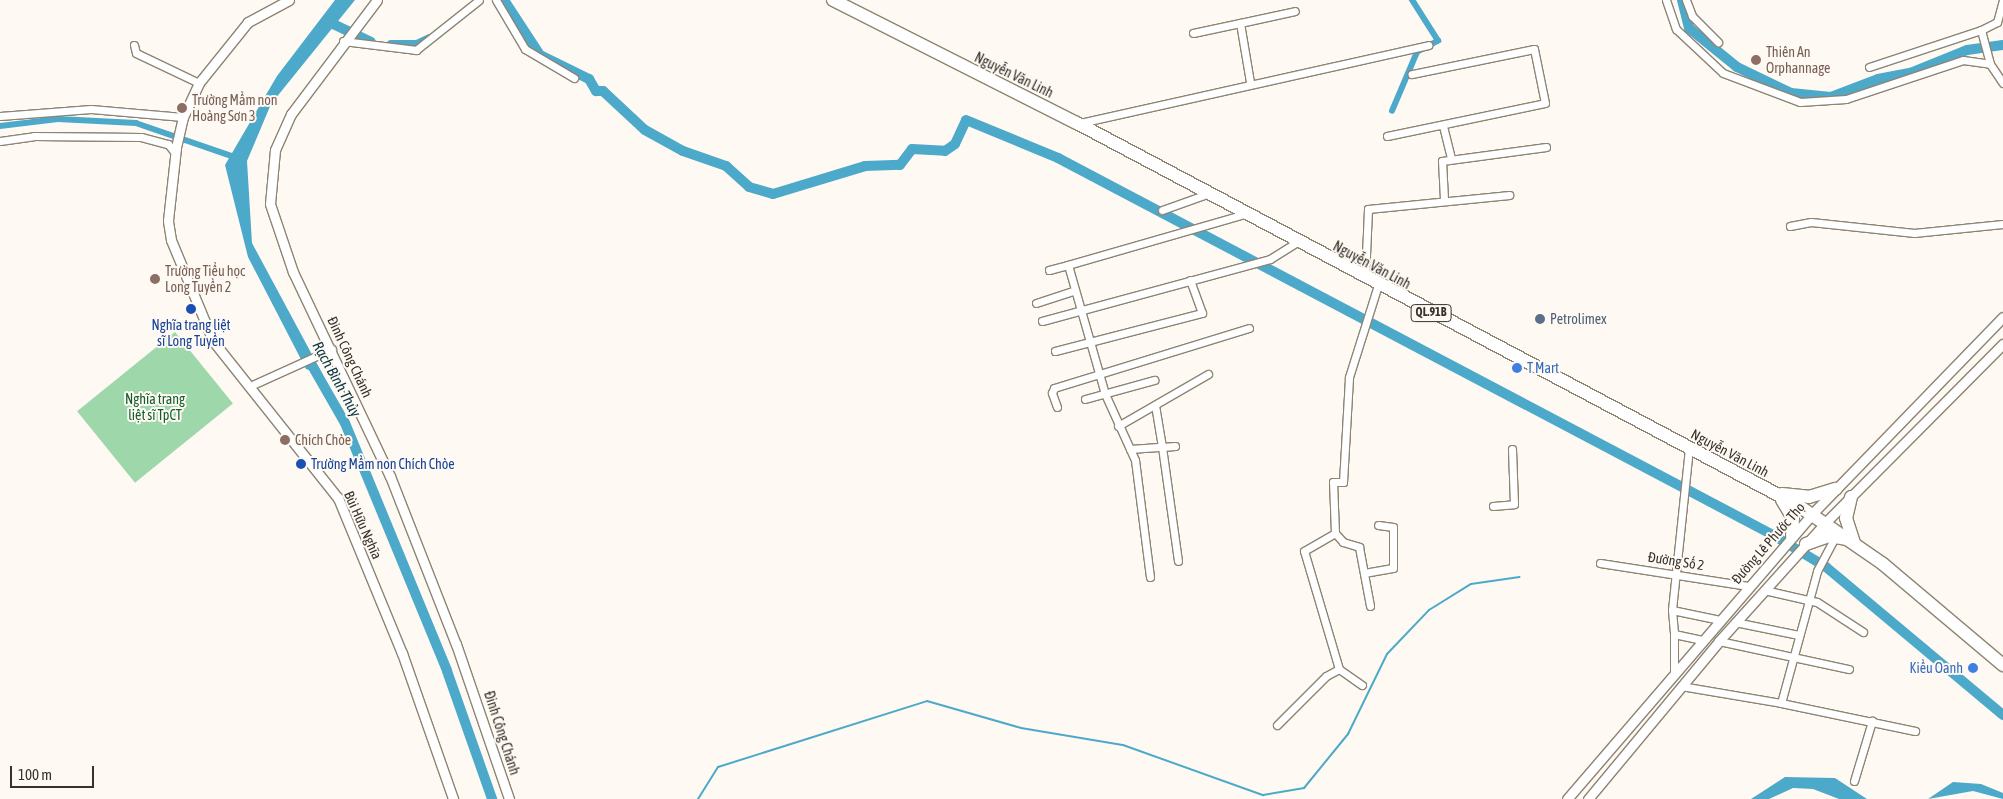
<!DOCTYPE html>
<html>
<head>
<meta charset="utf-8">
<style>
  body { margin:0 }
  #map { position:relative; width:2003px; height:799px; overflow:hidden; background:#fefaf3; font-family:"Asap Condensed",sans-serif }
  div>[style] { position:absolute }
  .green>* { inset:0; background:#9ed7a9; transform-origin:0 0 }
  .water>* { inset:0; background:#4da9c9 }
  .stream>* { height:2px; margin:-1px; padding:0 1px; transform-origin:1px; border-radius:1px; background:#4da9c9 }
  .canal>* { height:5.5px; margin:-2.75px; padding:0 2.75px; transform-origin:2.75px; border-radius:2.75px; background:#4da9c9 }
  .river>* { height:10px; margin:-5px; padding:0 5px; transform-origin:5px; border-radius:5px; background:#4da9c9 }
  .roads { filter:drop-shadow(1px 0 #8d8473) drop-shadow(-1px 0 #8d8473) drop-shadow(0 1px #8d8473) drop-shadow(0 -1px #8d8473) }
  .street>* { height:7px; margin:-3.5px; padding:0 3.5px; transform-origin:3.5px; border-radius:3.5px; background:#fff }
  .secondary>* { height:9px; margin:-4.5px; padding:0 4.5px; transform-origin:4.5px; border-radius:4.5px; background:#fff }
  .highway>* { height:12px; margin:-6px; padding:0 6px; transform-origin:6px; border-radius:6px; background:#fff }
  .dots>* { width:14px; height:14px; translate:-50% -50%; box-sizing:border-box; border:2px solid #fefaf3; border-radius:50% }
  span { translate:-50% -50%; white-space:nowrap; text-align:center; line-height:1.15; -webkit-text-stroke:4px #fefaf3; paint-order:stroke }
  .shield-label span { padding:1px 4px; background:#fefaf3; border:1px solid; border-radius:4px; -webkit-text-stroke-width:0 }
  .shield-label { font-size:12px; color:#37332c; font-weight:700 }
  .education-label { font-size:14px; color:#785e54 }
  .left { translate:0 -50%; text-align:left }
  .street-label { font-size:14px; color:#37332c }
  .service-label { font-size:14px; color:#4e5e75 }
  .transit-label { font-size:14px; color:#164399 }
  .shop-label { font-size:14px; color:#366cbe }
  .right { translate:-100% -50%; text-align:right }
  .park-label { font-size:14px; color:#165c2d }
  .water-label { font-size:15px; color:#0b3644; font-style:italic }
  .scale { position:absolute; left:10px; top:766px; width:84px; height:22px; box-sizing:border-box; border:2px solid #37332c; border-top:0; padding-left:6px; font-size:15px; line-height:18px; white-space:nowrap; color:#37332c; -webkit-text-stroke:4px #fefaf3; paint-order:stroke }
</style>
</head>
<body>
<div id="map">
  <div class="green">
    <div style="left:175px;top:332px;width:92px;height:126px;rotate:51deg"></div>
  </div>
  <div class="water">
    <div style="clip-path:polygon(335px 0,355px 0,271px 104px,247px 161px,252px 243px,323px 375px,306px 369px,248px 257px,225px 165px,277px 76px)"></div>
    <div style="clip-path:polygon(1785px 777px,1835px 778px,1867px 799px,1839px 799px,1813px 789px,1793px 788px,1769px 799px,1751px 799px)"></div>
    <div style="clip-path:polygon(1953px 782px,1981px 784px,2003px 793px,2003px 799px,1973px 791px,1928px 799px)"></div>
  </div>
  <div class="stream">
    <div style="left:698px;top:799px;width:38px;rotate:-58deg"></div>
    <div style="left:718px;top:767px;width:219px;rotate:-17.5deg"></div>
    <div style="left:927px;top:701px;width:98px;rotate:16deg"></div>
    <div style="left:1021px;top:728px;width:103px;rotate:9.5deg"></div>
    <div style="left:1123px;top:745px;width:149px;rotate:19.7deg"></div>
    <div style="left:1263px;top:795px;width:42px;rotate:-9.7deg"></div>
    <div style="left:1304px;top:788px;width:70px;rotate:-50.8deg"></div>
    <div style="left:1348px;top:734px;width:89px;rotate:-64deg"></div>
    <div style="left:1387px;top:654px;width:61px;rotate:-46.3deg"></div>
    <div style="left:1429px;top:610px;width:49px;rotate:-31.8deg"></div>
    <div style="left:1471px;top:584px;width:49px;rotate:-8.1deg"></div>
  </div>
  <div class="canal">
    <div style="left:1392px;top:111px;width:64px;rotate:-67deg"></div>
    <div style="left:1417px;top:52px;width:24px;rotate:-28deg"></div>
    <div style="left:1438px;top:41px;width:49px;rotate:-122.4deg"></div>
    <div style="left:0;top:126px;width:58px;rotate:-6.9deg"></div>
    <div style="left:58px;top:119px;width:78px;rotate:2.9deg"></div>
    <div style="left:136px;top:123px;width:102px;rotate:19deg"></div>
  </div>
  <div class="river">
    <div style="left:504px;top:0;width:66px;rotate:56.8deg"></div>
    <div style="left:540px;top:55px;width:55px;rotate:26.1deg"></div>
    <div style="left:589px;top:79px;width:14px;rotate:60deg"></div>
    <div style="left:596px;top:91px;width:7px"></div>
    <div style="left:603px;top:91px;width:57px;rotate:42.9deg"></div>
    <div style="left:645px;top:130px;width:43px;rotate:28.9deg"></div>
    <div style="left:683px;top:151px;width:46px;rotate:19.2deg"></div>
    <div style="left:726px;top:166px;width:31px;rotate:42deg"></div>
    <div style="left:749px;top:187px;width:25px;rotate:16deg"></div>
    <div style="left:773px;top:194px;width:96px;rotate:-16.9deg"></div>
    <div style="left:865px;top:166px;width:35px;rotate:-2deg"></div>
    <div style="left:900px;top:165px;width:20px;rotate:-53deg"></div>
    <div style="left:912px;top:149px;width:33px;rotate:3deg"></div>
    <div style="left:945px;top:151px;width:12px;rotate:-35deg"></div>
    <div style="left:955px;top:144px;width:26px;rotate:-65deg"></div>
    <div style="left:966px;top:120px;width:100px;rotate:22.4deg"></div>
    <div style="left:1058px;top:158px;width:808px;rotate:27.8deg"></div>
    <div style="left:1773px;top:535px;width:62px;rotate:31.1deg"></div>
    <div style="left:1826px;top:567px;width:231px;rotate:39.9deg"></div>
    <div style="left:1682px;top:0;width:29px;rotate:76deg"></div>
    <div style="left:1689px;top:28px;width:62px;rotate:39.1deg"></div>
    <div style="left:1737px;top:67px;width:60px;rotate:25.7deg"></div>
    <div style="left:1791px;top:93px;width:40px;rotate:5.7deg"></div>
    <div style="left:1831px;top:97px;width:50px;rotate:-21deg"></div>
    <div style="left:1878px;top:79px;width:36px;rotate:-11deg"></div>
    <div style="left:1913px;top:72px;width:58px;rotate:-22.2deg"></div>
    <div style="left:1967px;top:50px;width:36px;rotate:-8deg"></div>
    <div style="left:331px;top:23px;width:44px;rotate:25.4deg"></div>
    <div style="left:391px;top:45px;width:26px"></div>
    <div style="left:417px;top:45px;width:14px;rotate:-25deg"></div>
    <div style="left:310px;top:362px;width:70px;rotate:60.2deg"></div>
    <div style="left:345px;top:423px;width:268px;rotate:67.6deg"></div>
    <div style="left:447px;top:671px;width:136px;rotate:70.6deg"></div>
  </div>
  <div class="roads">
    <div class="street">
      <div style="left:496px;top:0;width:57px;rotate:59.4deg"></div>
      <div style="left:525px;top:49px;width:57px;rotate:30.6deg"></div>
      <div style="left:1666px;top:0;width:31px;rotate:71deg"></div>
      <div style="left:1676px;top:29px;width:64px;rotate:43.1deg"></div>
      <div style="left:1723px;top:73px;width:82px;rotate:20.6deg"></div>
      <div style="left:1800px;top:102px;width:46px;rotate:-3.7deg"></div>
      <div style="left:1846px;top:99px;width:123px;rotate:-18.4deg"></div>
      <div style="left:1963px;top:60px;width:27px;rotate:8deg"></div>
      <div style="left:1686px;top:0;width:17px;rotate:69deg"></div>
      <div style="left:1692px;top:16px;width:37px;rotate:45deg"></div>
      <div style="left:2003px;top:0;width:23px;rotate:105deg"></div>
      <div style="left:1997px;top:22px;width:18px;rotate:153deg"></div>
      <div style="left:1981px;top:30px;width:35px;rotate:75deg"></div>
      <div style="left:1990px;top:64px;width:23px;rotate:56deg"></div>
      <div style="left:1193px;top:33px;width:48px;rotate:-12deg"></div>
      <div style="left:343px;top:41px;width:74px;rotate:7deg"></div>
      <div style="left:416px;top:50px;width:80px;rotate:-38.4deg"></div>
      <div style="left:134px;top:45px;width:8px;rotate:76deg"></div>
      <div style="left:136px;top:53px;width:70px;rotate:25.5deg"></div>
      <div style="left:1869px;top:67px;width:118px;rotate:-18.3deg"></div>
      <div style="left:1250px;top:82px;width:60px;rotate:-99.6deg"></div>
      <div style="left:1240px;top:23px;width:56px;rotate:-12.3deg"></div>
      <div style="left:0;top:116px;width:91px;rotate:-4.4deg"></div>
      <div style="left:91px;top:109px;width:92px;rotate:5deg"></div>
      <div style="left:1080px;top:123px;width:357px;rotate:-12.6deg"></div>
      <div style="left:1443px;top:126px;width:34px;rotate:76deg"></div>
      <div style="left:1387px;top:136px;width:161px;rotate:-11.8deg"></div>
      <div style="left:1545px;top:103px;width:55px;rotate:-101.5deg"></div>
      <div style="left:1534px;top:49px;width:125px;rotate:168.4deg"></div>
      <div style="left:0;top:141px;width:34px;rotate:-8deg"></div>
      <div style="left:34px;top:136px;width:107px;rotate:0.5deg"></div>
      <div style="left:141px;top:137px;width:28px;rotate:15deg"></div>
      <div style="left:168px;top:144px;width:11px;rotate:52deg"></div>
      <div style="left:1444px;top:199px;width:38px;rotate:-93deg"></div>
      <div style="left:1442px;top:161px;width:105px;rotate:-7.7deg"></div>
      <div style="left:1162px;top:210px;width:48px;rotate:-19.6deg"></div>
      <div style="left:1790px;top:226px;width:21px;rotate:-11deg"></div>
      <div style="left:1811px;top:222px;width:104px;rotate:6.1deg"></div>
      <div style="left:1914px;top:233px;width:89px;rotate:-5.8deg"></div>
      <div style="left:1049px;top:270px;width:20px;rotate:-15deg"></div>
      <div style="left:1365px;top:278px;width:69px;rotate:-87.5deg"></div>
      <div style="left:1368px;top:209px;width:142px;rotate:-5.7deg"></div>
      <div style="left:1036px;top:303px;width:40px;rotate:-18deg"></div>
      <div style="left:1042px;top:321px;width:236px;rotate:-15.2deg"></div>
      <div style="left:1270px;top:259px;width:31px;rotate:-32deg"></div>
      <div style="left:1055px;top:351px;width:152px;rotate:-14.5deg"></div>
      <div style="left:1202px;top:313px;width:35px;rotate:-110deg"></div>
      <div style="left:250px;top:386px;width:90px;rotate:-24.3deg"></div>
      <div style="left:1085px;top:399px;width:72px;rotate:-15.4deg"></div>
      <div style="left:1155px;top:405px;width:43px;rotate:80.5deg"></div>
      <div style="left:1162px;top:447px;width:13px;rotate:-4deg"></div>
      <div style="left:1057px;top:407px;width:15px;rotate:-110deg"></div>
      <div style="left:1052px;top:393px;width:5px;rotate:-68deg"></div>
      <div style="left:1054px;top:388px;width:204px;rotate:-17.1deg"></div>
      <div style="left:1118px;top:426px;width:104px;rotate:-30deg"></div>
      <div style="left:1689px;top:448px;width:163px;rotate:96deg"></div>
      <div style="left:1672px;top:610px;width:49px;rotate:11.8deg"></div>
      <div style="left:1130px;top:449px;width:32px;rotate:-4deg"></div>
      <div style="left:1162px;top:447px;width:115px;rotate:82deg"></div>
      <div style="left:1493px;top:506px;width:21px;rotate:-5deg"></div>
      <div style="left:1514px;top:504px;width:55px;rotate:-92.1deg"></div>
      <div style="left:1335px;top:533px;width:12px;rotate:48deg"></div>
      <div style="left:1343px;top:542px;width:17px;rotate:17deg"></div>
      <div style="left:1359px;top:547px;width:60px;rotate:79.4deg"></div>
      <div style="left:1600px;top:563px;width:150px;rotate:8.8deg"></div>
      <div style="left:1364px;top:573px;width:29px;rotate:-10deg"></div>
      <div style="left:1393px;top:568px;width:41px;rotate:-90deg"></div>
      <div style="left:1393px;top:527px;width:15px;rotate:-172deg"></div>
      <div style="left:1150px;top:577px;width:118px;rotate:-97.3deg"></div>
      <div style="left:1135px;top:460px;width:72px;rotate:-114.4deg"></div>
      <div style="left:1105px;top:394px;width:134px;rotate:-106deg"></div>
      <div style="left:1068px;top:265px;width:184px;rotate:-16.1deg"></div>
      <div style="left:1764px;top:590px;width:54px;rotate:12.8deg"></div>
      <div style="left:1817px;top:602px;width:55px;rotate:33.1deg"></div>
      <div style="left:1672px;top:610px;width:24px;rotate:85deg"></div>
      <div style="left:1735px;top:622px;width:65px;rotate:11.5deg"></div>
      <div style="left:1719px;top:641px;width:133px;rotate:12.2deg"></div>
      <div style="left:1339px;top:669px;width:28px;rotate:35deg"></div>
      <div style="left:1674px;top:673px;width:39px;rotate:-90deg"></div>
      <div style="left:1674px;top:634px;width:30px;rotate:12deg"></div>
      <div style="left:1681px;top:686px;width:101px;rotate:9.6deg"></div>
      <div style="left:1781px;top:703px;width:137px;rotate:-74.7deg"></div>
      <div style="left:1817px;top:571px;width:40px;rotate:-62deg"></div>
      <div style="left:1781px;top:703px;width:137px;rotate:11.8deg"></div>
      <div style="left:1277px;top:725px;width:69px;rotate:-45deg"></div>
      <div style="left:1326px;top:676px;width:15px;rotate:-28deg"></div>
      <div style="left:1339px;top:669px;width:123px;rotate:-106.5deg"></div>
      <div style="left:1304px;top:551px;width:36px;rotate:-30deg"></div>
      <div style="left:1335px;top:533px;width:51px;rotate:-92.2deg"></div>
      <div style="left:1333px;top:482px;width:10px"></div>
      <div style="left:1343px;top:482px;width:105px;rotate:-86.7deg"></div>
      <div style="left:1349px;top:377px;width:96px;rotate:-72.5deg"></div>
      <div style="left:1854px;top:781px;width:63px;rotate:-73.3deg"></div>
    </div>
    <div class="secondary">
      <div style="left:289px;top:0;width:47px;rotate:151.8deg"></div>
      <div style="left:248px;top:22px;width:78px;rotate:128.8deg"></div>
      <div style="left:199px;top:83px;width:38px;rotate:115deg"></div>
      <div style="left:183px;top:117px;width:32px;rotate:103deg"></div>
      <div style="left:176px;top:148px;width:73px;rotate:96.3deg"></div>
      <div style="left:168px;top:221px;width:19px;rotate:81deg"></div>
      <div style="left:171px;top:240px;width:109px;rotate:67.4deg"></div>
      <div style="left:213px;top:341px;width:201px;rotate:51.5deg"></div>
      <div style="left:338px;top:498px;width:168px;rotate:67.6deg"></div>
      <div style="left:402px;top:653px;width:155px;rotate:70.7deg"></div>
      <div style="left:377px;top:0;width:143px;rotate:127deg"></div>
      <div style="left:291px;top:114px;width:39px;rotate:114deg"></div>
      <div style="left:275px;top:150px;width:54px;rotate:95.3deg"></div>
      <div style="left:270px;top:204px;width:72px;rotate:71.3deg"></div>
      <div style="left:293px;top:272px;width:226px;rotate:64.6deg"></div>
      <div style="left:390px;top:476px;width:180px;rotate:68.6deg"></div>
      <div style="left:456px;top:644px;width:164px;rotate:71.1deg"></div>
      <div style="left:1567px;top:799px;width:376px;rotate:-49.3deg"></div>
      <div style="left:1812px;top:514px;width:274px;rotate:-45.9deg"></div>
      <div style="left:1588px;top:799px;width:205px;rotate:-50.3deg"></div>
      <div style="left:1719px;top:641px;width:160px;rotate:-48deg"></div>
      <div style="left:1826px;top:522px;width:251px;rotate:-45.2deg"></div>
    </div>
    <div class="highway">
      <div style="left:833px;top:0;width:273px;rotate:26.8deg"></div>
      <div style="left:1077px;top:123px;width:817px;rotate:27.94deg"></div>
      <div style="left:1799px;top:506px;width:102px;rotate:34.6deg"></div>
      <div style="left:1883px;top:564px;width:157px;rotate:40.1deg"></div>
      <div style="left:1782px;top:494px;width:27px;rotate:6deg"></div>
      <div style="left:1809px;top:497px;width:28px;rotate:-17deg"></div>
      <div style="left:1851px;top:497px;width:22px;rotate:103deg"></div>
      <div style="left:1846px;top:518px;width:25px;rotate:72deg"></div>
      <div style="left:1782px;top:500px;width:21px;rotate:59deg"></div>
      <div style="left:1793px;top:518px;width:18px;rotate:93deg"></div>
      <div style="left:1806px;top:544px;width:24px;rotate:-19deg"></div>
      <div style="left:1829px;top:536px;width:17px;rotate:10deg"></div>
    </div>
  </div>
  <div class="dots">
    <div style="left:1756px;top:60px;background:#8d6e63"></div>
    <div style="left:182px;top:108px;background:#8d6e63"></div>
    <div style="left:155px;top:279px;background:#8d6e63"></div>
    <div style="left:191px;top:309px;background:#1a4fb4"></div>
    <div style="left:1540px;top:319px;background:#5c6f8a"></div>
    <div style="left:1517px;top:368px;background:#3f7fe0"></div>
    <div style="left:285px;top:440px;background:#8d6e63"></div>
    <div style="left:301px;top:464px;background:#1a4fb4"></div>
    <div style="left:1973px;top:668px;background:#3f7fe0"></div>
  </div>
  <div class="shield-label">
    <span style="left:1431px;top:313px">QL.91B</span>
  </div>
  <div class="education-label">
    <span class="left" style="left:1766px;top:60px">Thiên An<br>Orphannage</span>
    <span class="left" style="left:192px;top:108px">Trường Mầm non<br>Hoàng Sơn 3</span>
    <span class="left" style="left:165px;top:279px">Trường Tiểu học<br>Long Tuyền 2</span>
    <span class="left" style="left:295px;top:440px">Chích Chòe</span>
  </div>
  <div class="street-label">
    <span style="left:1014px;top:75px;rotate:26deg">Nguyễn Văn Linh</span>
    <span style="left:1372px;top:265px;rotate:28deg">Nguyễn Văn Linh</span>
    <span style="left:350px;top:357px;rotate:65deg">Đinh Công Chánh</span>
    <span style="left:1730px;top:453px;rotate:28deg">Nguyễn Văn Linh</span>
    <span style="left:363px;top:525px;rotate:66deg">Bùi Hữu Nghĩa</span>
    <span style="left:1768px;top:543px;rotate:-49deg">Đường Lê Phước Thọ</span>
    <span style="left:1676px;top:561px;rotate:9deg">Đường Số 2</span>
    <span style="left:502px;top:733px;rotate:72deg">Đinh Công Chánh</span>
  </div>
  <div class="service-label">
    <span class="left" style="left:1550px;top:319px">Petrolimex</span>
  </div>
  <div class="transit-label">
    <span style="left:191px;top:333px">Nghĩa trang liệt<br>sĩ Long Tuyền</span>
    <span class="left" style="left:311px;top:464px">Trường Mầm non Chích Chòe</span>
  </div>
  <div class="shop-label">
    <span class="left" style="left:1527px;top:368px">T Mart</span>
    <span class="right" style="left:1963px;top:668px">Kiều Oanh</span>
  </div>
  <div class="park-label">
    <span style="left:155px;top:407px">Nghĩa trang<br>liệt sĩ TpCT</span>
  </div>
  <div class="water-label">
    <span style="left:337px;top:379px;rotate:61deg">Rạch Bình Thủy</span>
  </div>
  <div class="scale">100 m</div>
</div>
</body>
</html>
